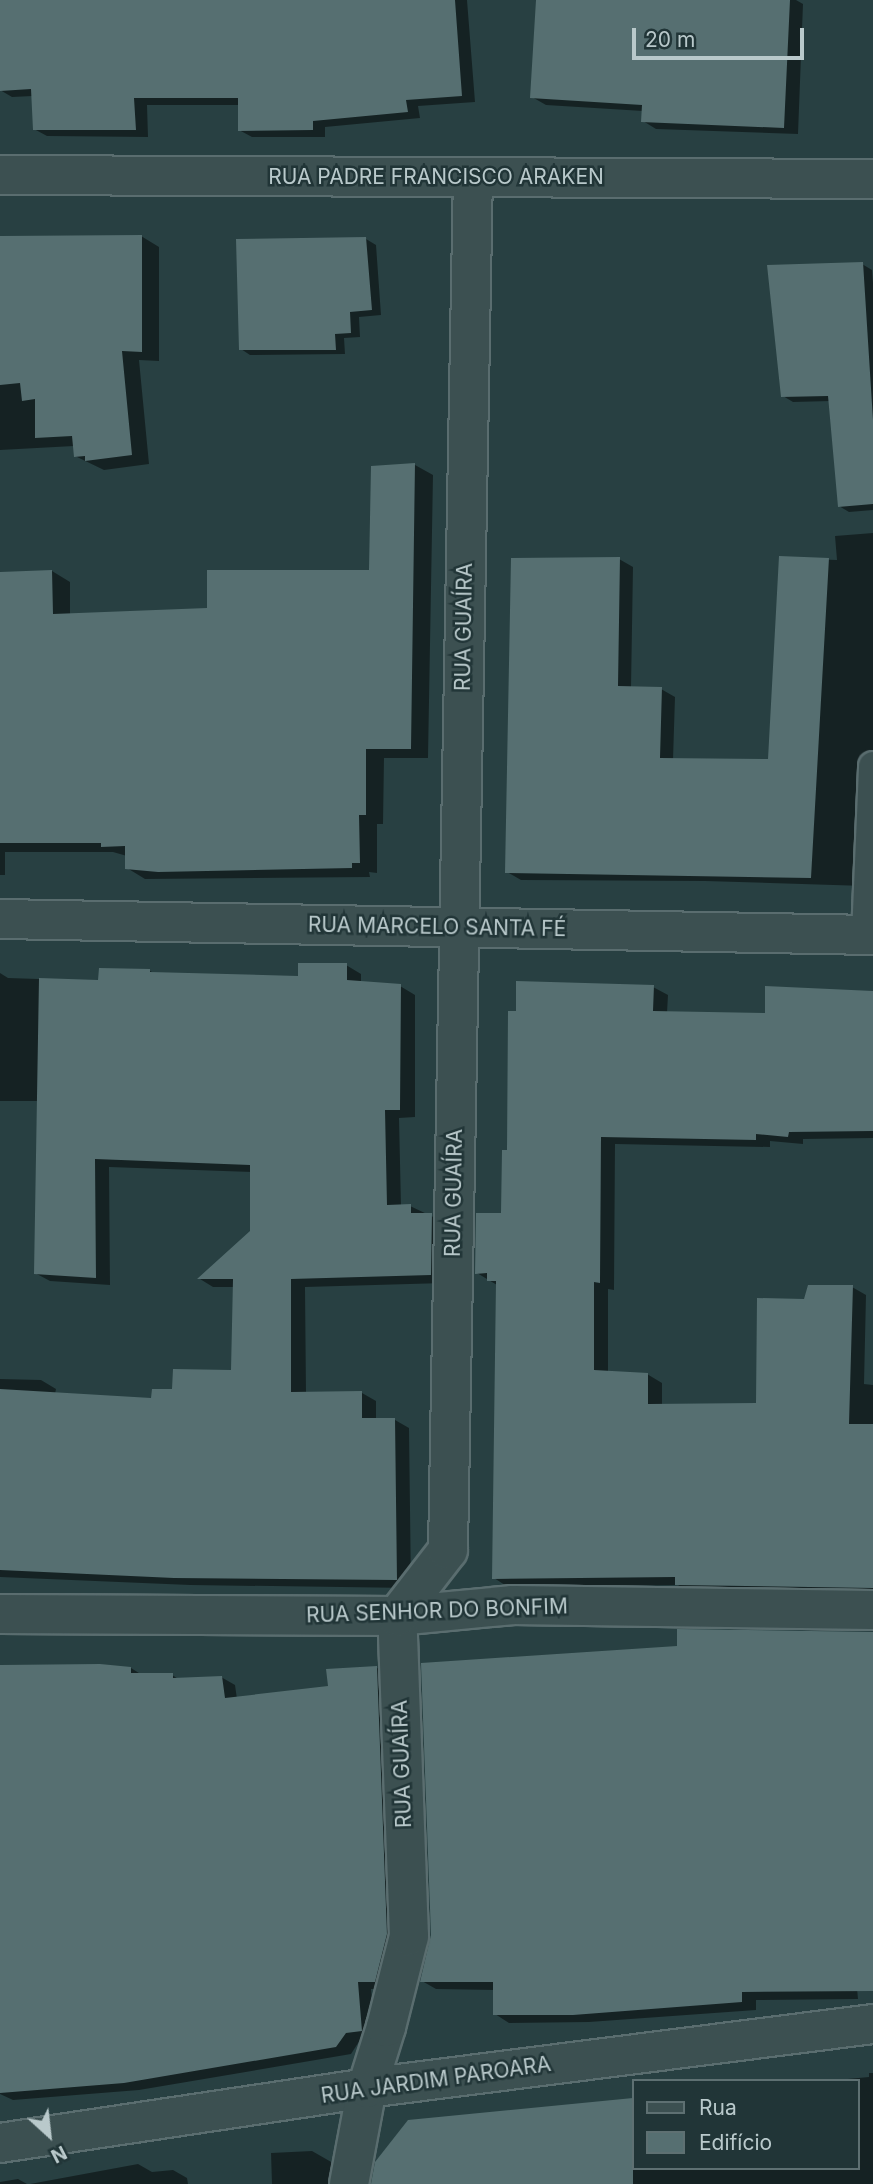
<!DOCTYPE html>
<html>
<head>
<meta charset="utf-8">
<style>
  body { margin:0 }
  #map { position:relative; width:873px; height:2184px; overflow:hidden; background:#284042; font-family:Inter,sans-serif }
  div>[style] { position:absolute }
  .shadow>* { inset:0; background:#0007 }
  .building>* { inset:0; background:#566f71 }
  .roads { filter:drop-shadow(2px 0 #5a6d6f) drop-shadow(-2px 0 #5a6d6f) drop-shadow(0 2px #5a6d6f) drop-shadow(0 -2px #5a6d6f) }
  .lane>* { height:28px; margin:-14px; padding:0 14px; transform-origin:14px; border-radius:14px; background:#3c5051 }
  .street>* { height:38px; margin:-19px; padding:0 19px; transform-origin:19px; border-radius:19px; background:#3c5051 }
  span { translate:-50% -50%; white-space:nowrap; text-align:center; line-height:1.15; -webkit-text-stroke:5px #213537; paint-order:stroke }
  .street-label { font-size:21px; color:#b9c9cb }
  .legend { position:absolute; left:632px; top:2079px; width:228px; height:91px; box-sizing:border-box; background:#213537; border:2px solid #5e7072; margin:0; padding:9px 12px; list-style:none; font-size:21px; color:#b9c9cb }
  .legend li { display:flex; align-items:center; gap:14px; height:35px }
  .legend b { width:35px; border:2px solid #5e7072 }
  .north { position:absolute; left:14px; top:2100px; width:70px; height:70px; -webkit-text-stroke:5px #213537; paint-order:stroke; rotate:153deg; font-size:19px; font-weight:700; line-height:28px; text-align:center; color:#b9c9cb }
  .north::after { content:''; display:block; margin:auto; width:24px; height:32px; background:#b9c9cb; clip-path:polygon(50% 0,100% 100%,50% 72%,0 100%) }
  .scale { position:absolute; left:632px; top:28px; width:172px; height:32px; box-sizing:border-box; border:4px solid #b9c9cb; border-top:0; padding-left:9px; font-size:21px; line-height:24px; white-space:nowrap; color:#b9c9cb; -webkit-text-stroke:5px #213537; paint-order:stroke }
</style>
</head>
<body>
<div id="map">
  <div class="shadow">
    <div style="clip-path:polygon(0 0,467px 0,475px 102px,418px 106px,420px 118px,325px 127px,325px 137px,252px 137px,239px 130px,239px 105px,147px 105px,148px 137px,47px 136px,34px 129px,33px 96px,12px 97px,0 90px)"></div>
    <div style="clip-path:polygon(537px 0,796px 0,803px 4px,798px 134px,656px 129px,643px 121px,643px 111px,546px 105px,532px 97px)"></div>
    <div style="clip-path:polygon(141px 236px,159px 247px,159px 361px,139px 360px,149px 464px,104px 470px,75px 456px,74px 446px,0 450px,0 238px)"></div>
    <div style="clip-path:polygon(366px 239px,376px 245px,381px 315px,359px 317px,360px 337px,344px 338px,345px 354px,250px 355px,241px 349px)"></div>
    <div style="clip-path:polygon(862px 264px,872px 270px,873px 283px,873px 510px,849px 512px,839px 506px,831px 401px,793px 402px,783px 396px)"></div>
    <div style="clip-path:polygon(415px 465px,433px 475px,428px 758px,384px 758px,383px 824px,377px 824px,377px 873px,369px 872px,370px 877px,145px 879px,127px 868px,127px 856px,113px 852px,5px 852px,5px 875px,0 875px,0 574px,52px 571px,70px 582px,70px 615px,208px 610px,371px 572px,373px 468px)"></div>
    <div style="clip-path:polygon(873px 533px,873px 767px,865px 886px,705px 881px,521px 880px,507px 872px,619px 559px,633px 567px,631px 688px,661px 689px,675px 697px,673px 760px,769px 761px,781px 558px,837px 560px,835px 536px)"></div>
    <div style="clip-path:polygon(346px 965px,361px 974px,361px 983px,400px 986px,415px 995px,415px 1117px,399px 1118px,401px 1206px,410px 1206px,446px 1223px,445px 1283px,305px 1287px,306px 1393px,362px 1393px,376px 1401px,376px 1419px,395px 1420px,409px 1428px,411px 1588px,190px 1585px,0 1577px,0 1379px,41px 1380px,56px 1389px,55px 1394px,153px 1400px,232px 1372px,234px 1287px,213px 1287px,200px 1279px,251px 1232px,252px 1172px,109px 1167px,110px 1285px,50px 1281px,35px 1273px,39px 1101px,0 1101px,0 973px,8px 978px,100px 981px,150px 971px,156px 974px,300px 978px)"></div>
    <div style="clip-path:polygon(653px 987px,668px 995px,667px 1013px,767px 1014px,873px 992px,873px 1138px,803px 1139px,803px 1144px,770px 1141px,770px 1147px,615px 1144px,614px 1290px,608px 1289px,608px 1373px,647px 1374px,662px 1383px,662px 1406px,758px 1405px,805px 1300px,852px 1287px,866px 1295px,864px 1384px,873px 1385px,873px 1595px,691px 1593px,678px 1585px,508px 1587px,494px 1578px,497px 1285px,477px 1273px,503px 1215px,508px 1152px)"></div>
    <div style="clip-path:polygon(0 1667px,131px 1668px,142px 1675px,172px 1675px,180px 1680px,221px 1677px,235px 1685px,237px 1699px,330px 1688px,377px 1668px,390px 1676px,400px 1942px,389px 1989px,371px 1989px,375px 2038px,360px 2040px,351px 2054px,139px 2090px,13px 2100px,0 2094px)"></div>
    <div style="clip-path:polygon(873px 1976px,856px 1977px,858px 1999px,756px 2000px,756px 2010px,589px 2022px,509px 2023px,495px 2014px,495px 1990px,436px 1989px,422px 1981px)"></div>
    <div style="clip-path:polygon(869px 2073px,873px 2073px,873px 2184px,372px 2184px,409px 2122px,633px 2100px,633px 2168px,857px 2168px,857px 2081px,826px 2081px,869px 2077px)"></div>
    <div style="clip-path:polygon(312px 2151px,333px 2163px,334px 2184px,272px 2184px,271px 2153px)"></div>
    <div style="clip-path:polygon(138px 2164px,152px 2172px,173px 2170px,187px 2178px,188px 2184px,30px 2184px)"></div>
    <div style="clip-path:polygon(18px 2179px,27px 2184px,0 2184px,0 2182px)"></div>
  </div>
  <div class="building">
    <div style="clip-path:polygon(0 0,455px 0,462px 96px,406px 100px,408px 112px,313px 121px,313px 130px,238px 131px,238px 98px,134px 98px,136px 130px,33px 130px,31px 89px,0 91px)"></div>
    <div style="clip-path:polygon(536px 0,790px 0,784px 128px,641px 122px,642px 105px,530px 98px)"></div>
    <div style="clip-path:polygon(142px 235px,142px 352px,122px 351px,132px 455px,85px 461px,85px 456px,74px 457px,72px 436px,35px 438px,35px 399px,22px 401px,20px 383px,0 385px,0 236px)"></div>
    <div style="clip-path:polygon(366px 237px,372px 310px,350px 312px,351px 333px,335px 334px,336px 350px,239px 350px,236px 239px)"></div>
    <div style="clip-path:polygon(863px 262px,873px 420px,873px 504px,838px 507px,828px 396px,781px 397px,767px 265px)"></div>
    <div style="clip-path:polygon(415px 463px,411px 749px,366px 749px,366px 815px,359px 815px,360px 863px,352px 863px,352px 868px,158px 872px,125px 869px,125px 846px,101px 847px,101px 843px,0 843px,0 572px,52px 570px,53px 614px,207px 608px,207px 570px,369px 570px,371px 466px)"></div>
    <div style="clip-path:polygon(779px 556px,829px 558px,811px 878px,505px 873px,511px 558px,620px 557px,618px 686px,662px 687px,660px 758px,768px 759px)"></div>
    <div style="clip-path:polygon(298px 963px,347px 963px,347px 980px,401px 984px,400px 1110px,385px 1110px,387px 1205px,411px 1204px,411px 1213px,432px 1213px,431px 1275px,291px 1279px,291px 1392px,362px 1391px,362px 1418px,395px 1418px,397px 1580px,174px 1578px,0 1570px,0 1389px,151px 1398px,152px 1389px,172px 1389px,173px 1369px,231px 1370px,233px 1279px,197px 1279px,250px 1231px,250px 1165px,95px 1159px,96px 1278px,34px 1274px,39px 978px,98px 980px,99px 968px,150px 969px,150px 972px,298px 976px)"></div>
    <div style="clip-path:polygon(516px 981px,654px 985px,653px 1011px,765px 1013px,765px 986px,873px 991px,873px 1131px,789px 1132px,788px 1137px,756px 1134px,756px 1140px,601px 1137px,600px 1283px,594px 1282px,594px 1370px,648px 1373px,648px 1404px,756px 1403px,757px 1298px,804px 1299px,808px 1285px,853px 1285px,849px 1424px,873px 1424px,873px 1588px,675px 1585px,675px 1577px,492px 1579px,496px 1281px,487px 1281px,487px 1273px,475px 1274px,476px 1213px,501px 1213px,502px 1150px,507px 1150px,508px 1011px,516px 1011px)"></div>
    <div style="clip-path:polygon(677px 1629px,873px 1632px,873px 1991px,742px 1992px,742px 2002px,573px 2015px,493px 2015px,493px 1982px,420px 1982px,431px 1935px,421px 1663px,677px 1646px)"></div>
    <div style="clip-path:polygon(100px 1664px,131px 1667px,131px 1673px,173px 1673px,173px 1678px,222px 1676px,225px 1698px,328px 1686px,326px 1669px,377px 1666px,387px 1934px,375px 1982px,358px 1982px,362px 2031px,346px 2033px,336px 2047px,124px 2083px,0 2093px,0 1665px)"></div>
    <div style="clip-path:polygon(633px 2098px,633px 2184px,371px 2184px,375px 2162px,408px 2120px)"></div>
  </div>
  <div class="roads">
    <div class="lane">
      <div style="left:866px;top:935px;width:169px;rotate:-87.6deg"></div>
    </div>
    <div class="street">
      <div style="left:0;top:175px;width:873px;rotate:0.26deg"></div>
      <div style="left:0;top:919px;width:873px;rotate:1.05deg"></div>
      <div style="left:0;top:1614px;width:397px;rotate:0.3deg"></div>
      <div style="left:397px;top:1616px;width:117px;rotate:-5.4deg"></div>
      <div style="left:513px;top:1605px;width:360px;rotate:0.8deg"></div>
      <div style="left:0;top:2143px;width:371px;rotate:-8.5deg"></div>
      <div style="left:367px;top:2088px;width:510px;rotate:-7.21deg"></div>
      <div style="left:349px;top:2184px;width:98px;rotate:-79.4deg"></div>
      <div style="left:367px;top:2088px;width:64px;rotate:-72.7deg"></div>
      <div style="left:386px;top:2027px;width:94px;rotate:-75.8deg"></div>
      <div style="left:409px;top:1936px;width:320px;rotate:-92.1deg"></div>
      <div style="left:397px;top:1616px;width:83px;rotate:-52.3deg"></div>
      <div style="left:448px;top:1550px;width:1372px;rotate:-88.96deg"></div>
    </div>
  </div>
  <div class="street-label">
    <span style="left:436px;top:177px">RUA PADRE FRANCISCO ARAKEN</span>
    <span style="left:464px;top:627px;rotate:-89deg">RUA GUAÍRA</span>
    <span style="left:437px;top:927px;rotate:1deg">RUA MARCELO SANTA FÉ</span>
    <span style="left:454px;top:1193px;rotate:-89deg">RUA GUAÍRA</span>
    <span style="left:437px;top:1611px;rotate:-2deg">RUA SENHOR DO BONFIM</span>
    <span style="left:402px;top:1764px;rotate:-92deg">RUA GUAÍRA</span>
    <span style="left:436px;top:2080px;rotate:-8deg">RUA JARDIM PAROARA</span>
  </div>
  <ul class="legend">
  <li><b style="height:9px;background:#3c5051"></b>Rua</li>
  <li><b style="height:19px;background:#566f71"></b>Edifício</li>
  </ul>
  <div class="north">N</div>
  <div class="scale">20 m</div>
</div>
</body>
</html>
